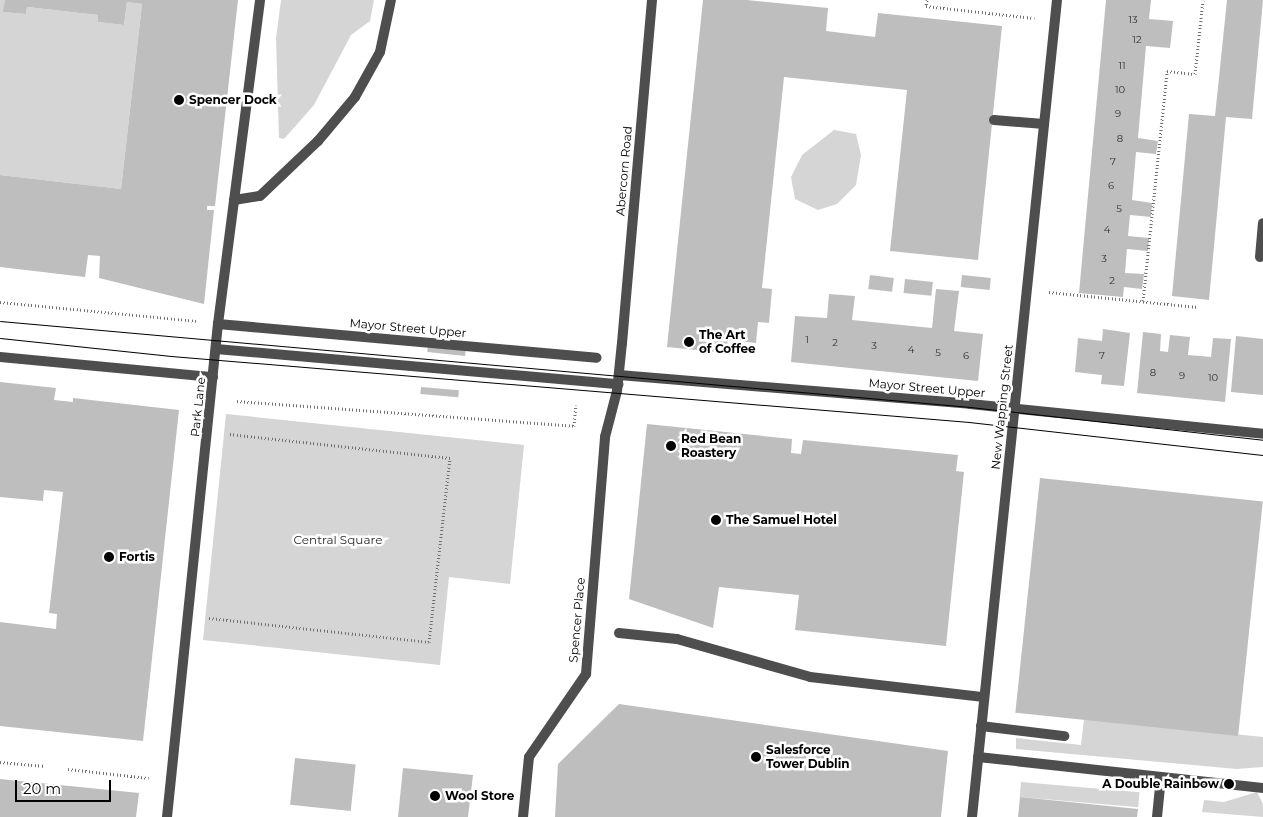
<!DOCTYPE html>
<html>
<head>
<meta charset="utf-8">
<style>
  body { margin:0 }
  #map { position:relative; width:1263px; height:817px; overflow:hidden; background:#fff; font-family:Montserrat,sans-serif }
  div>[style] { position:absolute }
  .green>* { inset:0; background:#d5d5d5; transform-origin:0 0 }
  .building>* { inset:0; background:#bebebe; transform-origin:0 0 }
  .path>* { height:3px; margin-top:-1.5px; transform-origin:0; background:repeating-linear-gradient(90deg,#707070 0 1px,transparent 0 3.5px) }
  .lane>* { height:10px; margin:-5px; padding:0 5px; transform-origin:5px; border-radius:5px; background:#4e4e4e }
  .street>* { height:10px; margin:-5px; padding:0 5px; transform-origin:5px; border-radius:5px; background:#4e4e4e }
  .tram>* { height:1px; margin:-0.5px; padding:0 0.5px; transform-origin:0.5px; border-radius:0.5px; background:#000 }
  .dots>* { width:14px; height:14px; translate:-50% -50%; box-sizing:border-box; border:2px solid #fff; border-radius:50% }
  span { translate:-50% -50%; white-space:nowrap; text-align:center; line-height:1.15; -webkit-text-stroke:5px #fff; paint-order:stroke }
  .number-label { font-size:10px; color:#303030 }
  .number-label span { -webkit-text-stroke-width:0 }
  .poi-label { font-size:12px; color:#000; font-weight:700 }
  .left { translate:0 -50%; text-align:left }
  .right { translate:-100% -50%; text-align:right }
  .street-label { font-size:12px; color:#000 }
  .park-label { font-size:12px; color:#2c2c2c }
  .scale { position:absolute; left:15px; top:780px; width:96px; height:22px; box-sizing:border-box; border:2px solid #000; border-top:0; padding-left:6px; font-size:15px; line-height:18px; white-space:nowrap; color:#000; -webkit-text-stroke:4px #fff; paint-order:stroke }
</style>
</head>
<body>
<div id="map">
  <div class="green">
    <div style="clip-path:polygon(0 0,5px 0,4px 12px,26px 14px,27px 7px,98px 15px,98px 22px,124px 25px,127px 2px,142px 4px,121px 189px,0 175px)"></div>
    <div style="clip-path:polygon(281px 0,374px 0,370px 21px,351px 35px,314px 105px,284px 139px,279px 138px,276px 38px)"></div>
    <div style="clip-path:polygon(834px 130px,856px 134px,861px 155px,856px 185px,837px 204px,818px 210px,795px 199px,791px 177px,802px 155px)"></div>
    <div style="clip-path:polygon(226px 414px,524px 445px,510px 584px,449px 577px,440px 665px,203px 640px)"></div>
    <div style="clip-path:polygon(1084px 719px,1263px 737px,1263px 767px,1237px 769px,1016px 749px,1016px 738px,1081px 745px)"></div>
    <div style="left:1021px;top:782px;width:119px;height:15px;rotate:5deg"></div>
    <div style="clip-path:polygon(1257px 792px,1263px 804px,1263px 817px,1202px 812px,1204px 800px,1224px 802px)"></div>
  </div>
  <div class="building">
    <div style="clip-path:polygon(5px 0,238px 0,215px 206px,207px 206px,207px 210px,214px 210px,204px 304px,99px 278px,100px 256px,88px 255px,85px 277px,0 267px,0 175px,121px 189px,142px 4px,127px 2px,124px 25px,98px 22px,98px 15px,27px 7px,26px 14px,3px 12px)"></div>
    <div style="clip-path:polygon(703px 0,747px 0,828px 8px,826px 31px,875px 37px,878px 13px,1002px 26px,978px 260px,890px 251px,907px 90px,784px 77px,762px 288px,772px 289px,769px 323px,758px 322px,756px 343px,728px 340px,726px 353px,667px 347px)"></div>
    <div style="clip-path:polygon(1106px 0,1151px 0,1149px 19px,1173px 21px,1170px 48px,1146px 46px,1138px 138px,1158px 141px,1156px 154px,1136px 152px,1132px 200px,1152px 203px,1151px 217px,1130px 215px,1128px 236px,1149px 238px,1148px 251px,1127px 249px,1125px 273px,1144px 274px,1142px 289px,1124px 287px,1123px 297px,1079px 293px)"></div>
    <div style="clip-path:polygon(1227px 0,1263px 0,1252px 119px,1226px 117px,1209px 300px,1172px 296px,1189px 114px,1215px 116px)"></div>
    <div style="left:870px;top:275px;width:24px;height:14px;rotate:7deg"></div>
    <div style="left:962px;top:275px;width:29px;height:12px;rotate:6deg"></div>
    <div style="left:905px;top:279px;width:28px;height:14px;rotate:6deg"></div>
    <div style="clip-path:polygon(936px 289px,959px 291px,954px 331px,983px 334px,978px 381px,791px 362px,795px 316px,827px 318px,829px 294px,855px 296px,852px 320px,932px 328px)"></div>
    <div style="clip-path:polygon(1103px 329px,1130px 333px,1124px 386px,1101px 384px,1102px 375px,1075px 372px,1078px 338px,1102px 341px)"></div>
    <div style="clip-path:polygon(1143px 332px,1161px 334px,1160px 351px,1168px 352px,1170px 335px,1190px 337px,1188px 355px,1200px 356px,1211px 357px,1213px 338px,1231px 339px,1225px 402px,1137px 393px)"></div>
    <div style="clip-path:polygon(1236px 336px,1263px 339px,1263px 395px,1231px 392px)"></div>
    <div style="left:428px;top:345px;width:38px;height:7px;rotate:6deg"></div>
    <div style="clip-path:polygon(0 382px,56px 388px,54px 400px,73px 402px,73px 398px,179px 410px,143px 741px,0 726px,0 622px,56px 629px,57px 614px,49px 613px,63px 492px,44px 490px,43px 501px,0 497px)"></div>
    <div style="left:421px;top:387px;width:38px;height:7px;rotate:5deg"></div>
    <div style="clip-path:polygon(647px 424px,792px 439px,791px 453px,801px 454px,803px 440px,958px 455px,956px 471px,964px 472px,946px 646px,795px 630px,799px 595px,719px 587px,713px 628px,629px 599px)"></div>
    <div style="left:1040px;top:478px;width:224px;height:236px;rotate:6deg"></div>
    <div style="clip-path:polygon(619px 704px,948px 751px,941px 817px,555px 817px,558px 764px)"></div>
    <div style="left:295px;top:758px;width:61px;height:47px;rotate:6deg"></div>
    <div style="clip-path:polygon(403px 768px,473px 775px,468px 817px,398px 817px)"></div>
    <div style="clip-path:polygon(0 779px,139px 793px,136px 817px,0 817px)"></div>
    <div style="clip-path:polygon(1020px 797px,1138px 809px,1137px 817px,1018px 817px)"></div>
  </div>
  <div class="path">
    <div style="left:927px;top:0;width:6px;rotate:99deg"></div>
    <div style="left:926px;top:6px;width:109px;rotate:6.3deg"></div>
    <div style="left:1049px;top:292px;width:149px;rotate:5.8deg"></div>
    <div style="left:1143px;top:301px;width:231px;rotate:-84deg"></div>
    <div style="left:1167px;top:71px;width:28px;rotate:6deg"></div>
    <div style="left:1195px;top:74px;width:74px;rotate:-83.8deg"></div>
    <div style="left:0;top:302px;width:197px;rotate:5.5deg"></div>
    <div style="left:237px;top:401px;width:338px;rotate:4.2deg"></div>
    <div style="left:574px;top:426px;width:21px;rotate:-85deg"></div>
    <div style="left:209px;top:618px;width:221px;rotate:6.2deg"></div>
    <div style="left:429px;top:642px;width:185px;rotate:-83.5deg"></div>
    <div style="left:450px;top:458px;width:222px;rotate:-173.8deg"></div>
    <div style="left:0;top:762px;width:45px;rotate:5.1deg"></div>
    <div style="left:68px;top:769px;width:81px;rotate:6.3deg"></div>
  </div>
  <div class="lane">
    <div style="left:994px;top:120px;width:50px;rotate:4.6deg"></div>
    <div style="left:234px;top:200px;width:26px;rotate:-9deg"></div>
    <div style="left:260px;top:196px;width:80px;rotate:-43.5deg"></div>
    <div style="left:318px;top:141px;width:57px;rotate:-49.9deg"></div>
    <div style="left:355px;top:97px;width:51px;rotate:-60.9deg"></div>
    <div style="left:380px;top:52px;width:53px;rotate:-78.1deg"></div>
    <div style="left:216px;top:349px;width:404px;rotate:5deg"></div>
    <div style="left:981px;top:726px;width:84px;rotate:6.9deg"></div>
    <div style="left:523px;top:817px;width:60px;rotate:-84.3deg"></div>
    <div style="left:529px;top:757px;width:101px;rotate:-55.5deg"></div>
    <div style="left:586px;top:674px;width:238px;rotate:-85.4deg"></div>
    <div style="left:605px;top:437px;width:48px;rotate:-75.4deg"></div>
    <div style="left:617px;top:391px;width:48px;rotate:-84.1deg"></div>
    <div style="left:622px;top:343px;width:344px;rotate:-85deg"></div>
  </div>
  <div class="street">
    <div style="left:1260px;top:257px;width:34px;rotate:-85deg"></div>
    <div style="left:218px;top:324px;width:380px;rotate:5.1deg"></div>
    <div style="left:0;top:357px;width:214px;rotate:5.4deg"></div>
    <div style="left:619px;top:375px;width:352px;rotate:4.7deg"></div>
    <div style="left:970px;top:404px;width:295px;rotate:5.8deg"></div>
    <div style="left:619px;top:633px;width:58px;rotate:5.9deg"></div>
    <div style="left:677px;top:639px;width:138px;rotate:15.9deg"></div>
    <div style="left:810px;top:677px;width:175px;rotate:6.6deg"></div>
    <div style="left:978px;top:757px;width:287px;rotate:6.2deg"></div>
    <div style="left:167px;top:817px;width:496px;rotate:-84.1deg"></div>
    <div style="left:218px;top:324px;width:327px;rotate:-82.6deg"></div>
    <div style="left:972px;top:817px;width:821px;rotate:-84.06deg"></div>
    <div style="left:1157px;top:817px;width:40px;rotate:-84.3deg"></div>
  </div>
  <div class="tram">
    <div style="left:0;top:321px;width:974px;rotate:5.07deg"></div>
    <div style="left:970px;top:407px;width:295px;rotate:6.4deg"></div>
    <div style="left:0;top:338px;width:172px;rotate:6deg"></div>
    <div style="left:171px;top:356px;width:801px;rotate:4.73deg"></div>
    <div style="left:969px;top:422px;width:296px;rotate:6.4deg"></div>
  </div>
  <div class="dots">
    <div style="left:179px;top:100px;background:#000"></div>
    <div style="left:689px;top:342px;background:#000"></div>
    <div style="left:671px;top:446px;background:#000"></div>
    <div style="left:716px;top:520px;background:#000"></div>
    <div style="left:109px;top:557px;background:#000"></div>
    <div style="left:756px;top:757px;background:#000"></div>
    <div style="left:1229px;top:784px;background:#000"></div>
    <div style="left:435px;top:796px;background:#000"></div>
  </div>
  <div class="number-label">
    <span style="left:1133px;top:20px">13</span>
    <span style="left:1137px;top:40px">12</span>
    <span style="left:1122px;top:66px">11</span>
    <span style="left:1120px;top:90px">10</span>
    <span style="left:1118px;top:114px">9</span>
    <span style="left:1120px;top:139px">8</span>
    <span style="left:1113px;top:162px">7</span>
    <span style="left:1111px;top:186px">6</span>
    <span style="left:1119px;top:209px">5</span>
    <span style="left:1107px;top:230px">4</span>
    <span style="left:1104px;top:259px">3</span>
    <span style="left:1112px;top:281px">2</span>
    <span style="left:807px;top:340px">1</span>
    <span style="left:835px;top:343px">2</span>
    <span style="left:874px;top:346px">3</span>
    <span style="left:911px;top:350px">4</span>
    <span style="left:938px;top:353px">5</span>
    <span style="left:966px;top:356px">6</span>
    <span style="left:1102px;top:356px">7</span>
    <span style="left:1153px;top:373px">8</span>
    <span style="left:1182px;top:376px">9</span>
    <span style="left:1213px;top:378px">10</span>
  </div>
  <div class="poi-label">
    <span class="left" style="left:189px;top:100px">Spencer Dock</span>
    <span class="left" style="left:699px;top:342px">The Art<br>of Coffee</span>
    <span class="left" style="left:681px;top:446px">Red Bean<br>Roastery</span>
    <span class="left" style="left:726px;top:520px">The Samuel Hotel</span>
    <span class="left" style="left:119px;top:557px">Fortis</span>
    <span class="left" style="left:766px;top:757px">Salesforce<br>Tower Dublin</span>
    <span class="right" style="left:1219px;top:784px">A Double Rainbow</span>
    <span class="left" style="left:445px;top:796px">Wool Store</span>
  </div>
  <div class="street-label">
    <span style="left:624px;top:171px;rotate:-85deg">Abercorn Road</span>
    <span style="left:408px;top:328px;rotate:5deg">Mayor Street Upper</span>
    <span style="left:927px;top:388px;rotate:5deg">Mayor Street Upper</span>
    <span style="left:198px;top:407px;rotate:-84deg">Park Lane</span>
    <span style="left:1002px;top:407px;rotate:-84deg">New Wapping Street</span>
    <span style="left:577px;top:620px;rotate:-85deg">Spencer Place</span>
  </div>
  <div class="park-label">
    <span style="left:338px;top:540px">Central Square</span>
  </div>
  <div class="scale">20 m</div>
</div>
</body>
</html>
